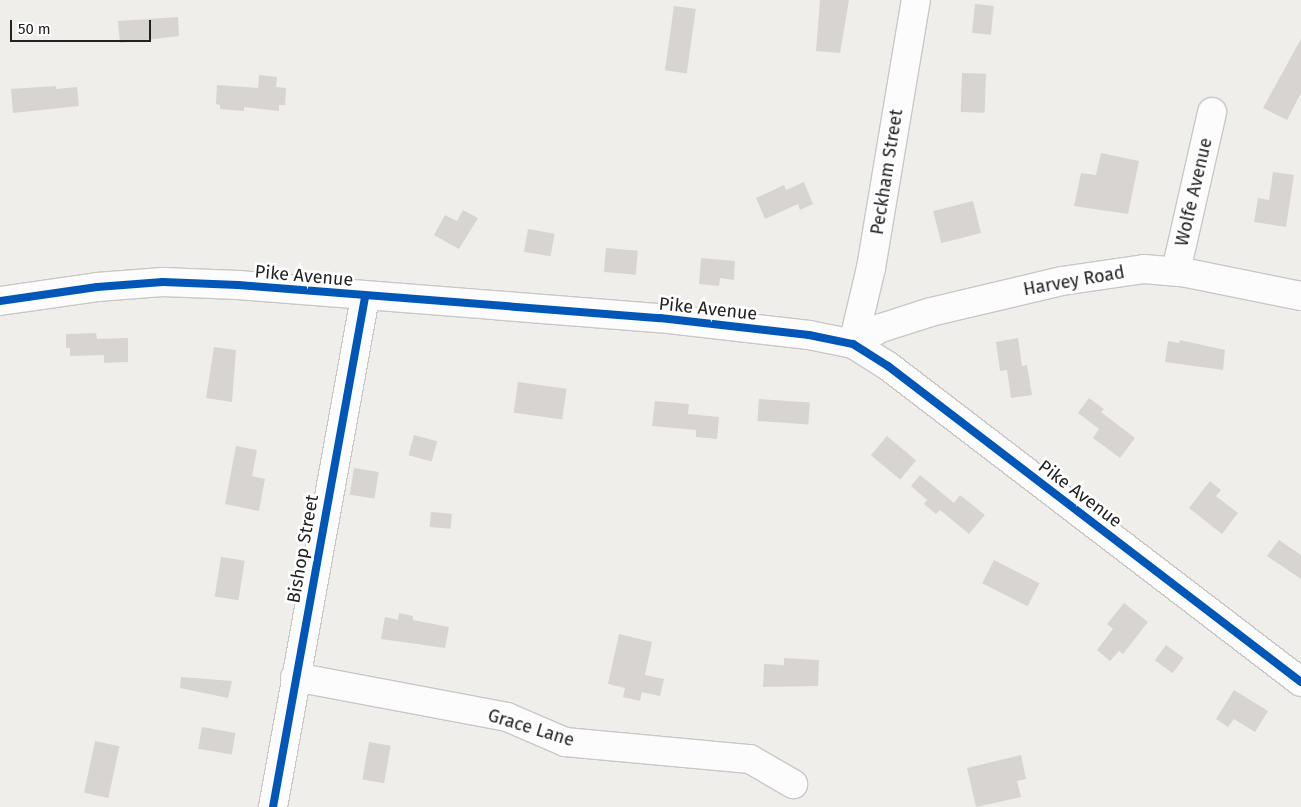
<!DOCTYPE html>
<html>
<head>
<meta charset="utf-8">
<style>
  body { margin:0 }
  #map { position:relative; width:1301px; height:807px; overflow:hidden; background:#f0eeeb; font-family:"Fira Sans",sans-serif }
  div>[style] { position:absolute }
  .building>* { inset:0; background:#d7d4d2; transform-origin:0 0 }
  .roads { filter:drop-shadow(1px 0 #c9c8c7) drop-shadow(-1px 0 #c9c8c7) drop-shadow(0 1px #c9c8c7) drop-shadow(0 -1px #c9c8c7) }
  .minor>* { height:28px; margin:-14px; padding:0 14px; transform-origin:14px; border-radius:14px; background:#fdfcfc }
  .cycleway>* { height:8px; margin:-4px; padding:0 4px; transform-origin:4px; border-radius:4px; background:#0057b8 }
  span { translate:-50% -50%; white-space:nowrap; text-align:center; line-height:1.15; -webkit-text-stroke:5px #fff; paint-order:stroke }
  .street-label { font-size:18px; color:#222 }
  .scale { position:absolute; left:10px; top:20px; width:141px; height:22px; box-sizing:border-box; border:2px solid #222; border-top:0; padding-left:6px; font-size:15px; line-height:18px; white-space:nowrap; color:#222; -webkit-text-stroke:4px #fff; paint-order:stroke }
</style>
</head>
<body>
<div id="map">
  <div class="building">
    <div style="clip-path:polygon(820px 0,849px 0,840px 53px,816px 51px)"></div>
    <div style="left:975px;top:4px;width:19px;height:29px;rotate:6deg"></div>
    <div style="left:674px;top:6px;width:22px;height:65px;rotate:8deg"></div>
    <div style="clip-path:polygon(178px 17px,179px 36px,120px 43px,118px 21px)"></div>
    <div style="clip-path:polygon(1301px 39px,1301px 93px,1287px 120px,1263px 108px)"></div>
    <div style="left:962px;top:73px;width:24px;height:39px;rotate:2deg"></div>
    <div style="clip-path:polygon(259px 75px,277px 77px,276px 87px,286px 88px,285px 105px,279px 105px,279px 111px,244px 107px,244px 111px,220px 109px,220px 105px,216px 104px,217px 85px,258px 88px)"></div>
    <div style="clip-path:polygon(56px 86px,56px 89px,77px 87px,79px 106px,13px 113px,11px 89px)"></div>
    <div style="clip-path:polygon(1101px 153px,1139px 161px,1128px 214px,1074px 206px,1081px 173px,1096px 175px)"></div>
    <div style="clip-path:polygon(1273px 172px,1294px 175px,1286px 227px,1254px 222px,1258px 198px,1269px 200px)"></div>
    <div style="clip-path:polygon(804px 182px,813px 204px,800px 210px,798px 204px,765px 219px,756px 198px,784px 185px,786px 190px)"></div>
    <div style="left:973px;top:201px;width:33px;height:41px;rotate:76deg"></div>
    <div style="clip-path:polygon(463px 210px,478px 218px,459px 249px,434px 235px,445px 215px,457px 221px)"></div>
    <div style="left:528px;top:229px;width:27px;height:23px;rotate:10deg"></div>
    <div style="left:606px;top:248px;width:32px;height:24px;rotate:5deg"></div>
    <div style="clip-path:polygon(701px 258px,735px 261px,734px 280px,720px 278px,719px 286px,699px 284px)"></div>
    <div style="clip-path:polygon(96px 333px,97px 339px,128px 338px,128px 362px,104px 363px,104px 355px,70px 356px,70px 348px,66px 348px,66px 334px)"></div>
    <div style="clip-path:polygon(1018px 338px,1022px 366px,1027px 365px,1032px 395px,1011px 398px,1007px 370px,1000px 371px,996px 342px)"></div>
    <div style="clip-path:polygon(1180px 340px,1225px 350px,1223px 370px,1165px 362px,1168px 341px,1179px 343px)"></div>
    <div style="clip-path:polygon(214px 347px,236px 350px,232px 402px,206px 398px)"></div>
    <div style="left:518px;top:382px;width:49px;height:31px;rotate:8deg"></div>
    <div style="clip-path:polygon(1089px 398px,1104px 409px,1101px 412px,1135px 438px,1120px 458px,1093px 438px,1099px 429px,1078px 413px)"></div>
    <div style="left:759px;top:399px;width:51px;height:22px;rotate:4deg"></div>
    <div style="clip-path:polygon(655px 401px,689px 404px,688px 414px,719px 417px,717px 439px,696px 437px,696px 430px,652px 426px)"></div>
    <div style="left:414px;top:435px;width:24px;height:21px;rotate:15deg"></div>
    <div style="left:887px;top:436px;width:38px;height:25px;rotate:40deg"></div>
    <div style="clip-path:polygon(236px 446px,257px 450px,252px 476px,265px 479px,259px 511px,225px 504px)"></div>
    <div style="left:354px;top:468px;width:25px;height:27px;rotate:9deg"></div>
    <div style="clip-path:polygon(920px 475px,954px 503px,960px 495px,985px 515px,969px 534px,940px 510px,936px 514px,924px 504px,927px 500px,911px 486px)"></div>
    <div style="clip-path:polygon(1210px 481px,1221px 490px,1216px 496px,1238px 513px,1222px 534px,1189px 508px)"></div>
    <div style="left:431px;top:512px;width:21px;height:15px;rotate:5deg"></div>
    <div style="clip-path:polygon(1279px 540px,1301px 555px,1301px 579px,1267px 556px)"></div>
    <div style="left:221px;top:557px;width:24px;height:40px;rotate:9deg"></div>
    <div style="left:994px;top:560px;width:51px;height:26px;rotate:27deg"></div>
    <div style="clip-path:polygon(1124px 603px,1148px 622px,1123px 654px,1119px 651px,1110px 661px,1097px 650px,1113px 629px,1107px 624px)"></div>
    <div style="clip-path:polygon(399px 613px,413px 616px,413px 620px,449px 627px,445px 648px,381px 639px,385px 617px,398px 620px)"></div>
    <div style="clip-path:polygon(619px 634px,652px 642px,645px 675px,664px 679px,660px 696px,642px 692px,640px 701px,623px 697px,625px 688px,608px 684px)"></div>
    <div style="left:1166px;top:645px;width:22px;height:19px;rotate:36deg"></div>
    <div style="clip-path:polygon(784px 658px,819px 660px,818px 686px,763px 687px,764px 664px,784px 665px)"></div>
    <div style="clip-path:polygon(181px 677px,232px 681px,228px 698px,180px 688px)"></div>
    <div style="clip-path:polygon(1234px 690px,1268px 711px,1255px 732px,1234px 719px,1228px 727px,1216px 719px)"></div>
    <div style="left:202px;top:727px;width:34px;height:22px;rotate:10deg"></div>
    <div style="left:95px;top:741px;width:25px;height:53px;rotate:12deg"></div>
    <div style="left:369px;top:742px;width:22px;height:38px;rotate:10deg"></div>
    <div style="clip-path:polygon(1021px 755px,1026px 779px,1017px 781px,1021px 797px,976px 807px,967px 768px)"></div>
  </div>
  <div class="roads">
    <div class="minor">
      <div style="left:1176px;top:271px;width:163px;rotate:-77.2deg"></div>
      <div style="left:0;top:301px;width:98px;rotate:-8.2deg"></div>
      <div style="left:97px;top:287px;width:66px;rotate:-4.3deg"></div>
      <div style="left:163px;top:282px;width:75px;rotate:2.3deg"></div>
      <div style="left:238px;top:285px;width:423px;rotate:4.5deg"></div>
      <div style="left:660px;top:318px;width:150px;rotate:6.5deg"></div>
      <div style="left:809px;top:335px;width:45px;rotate:11.6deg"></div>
      <div style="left:853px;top:344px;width:41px;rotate:32.2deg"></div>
      <div style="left:888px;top:366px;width:520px;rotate:37.42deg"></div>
      <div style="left:853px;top:344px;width:32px;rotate:-30deg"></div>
      <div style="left:881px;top:328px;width:52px;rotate:-17.7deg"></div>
      <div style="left:931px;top:312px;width:135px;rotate:-13.3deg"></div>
      <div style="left:1062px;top:281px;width:83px;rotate:-8.3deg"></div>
      <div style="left:1144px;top:269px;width:38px;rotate:5deg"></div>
      <div style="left:1182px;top:272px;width:121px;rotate:11.4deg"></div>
      <div style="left:853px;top:344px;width:78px;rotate:-76.7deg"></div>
      <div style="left:871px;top:268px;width:272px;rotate:-80.5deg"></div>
      <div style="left:295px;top:677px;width:216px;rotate:10.7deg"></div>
      <div style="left:507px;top:717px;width:63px;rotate:23.3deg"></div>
      <div style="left:565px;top:742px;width:186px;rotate:5.3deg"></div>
      <div style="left:750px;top:759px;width:50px;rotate:30.2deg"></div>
      <div style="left:273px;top:807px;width:518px;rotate:-79.77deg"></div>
    </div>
  </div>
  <div class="cycleway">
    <div style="left:0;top:301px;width:98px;rotate:-8.2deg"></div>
    <div style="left:97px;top:287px;width:66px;rotate:-4.3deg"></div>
    <div style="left:163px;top:282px;width:75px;rotate:2.3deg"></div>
    <div style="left:238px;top:285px;width:423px;rotate:4.5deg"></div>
    <div style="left:660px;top:318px;width:150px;rotate:6.5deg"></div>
    <div style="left:809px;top:335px;width:45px;rotate:11.6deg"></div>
    <div style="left:853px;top:344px;width:41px;rotate:32.2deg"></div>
    <div style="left:888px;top:366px;width:520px;rotate:37.42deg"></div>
    <div style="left:273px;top:807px;width:518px;rotate:-79.77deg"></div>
  </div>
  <div class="street-label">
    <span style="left:887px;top:172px;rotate:-81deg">Peckham Street</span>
    <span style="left:1194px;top:192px;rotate:-77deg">Wolfe Avenue</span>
    <span style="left:304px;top:276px;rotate:5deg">Pike Avenue</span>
    <span style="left:1074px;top:281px;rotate:-10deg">Harvey Road</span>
    <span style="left:708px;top:309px;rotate:6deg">Pike Avenue</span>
    <span style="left:1080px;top:494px;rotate:37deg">Pike Avenue</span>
    <span style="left:303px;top:549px;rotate:-80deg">Bishop Street</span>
    <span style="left:531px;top:728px;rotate:17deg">Grace Lane</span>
  </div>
  <div class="scale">50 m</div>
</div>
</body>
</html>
